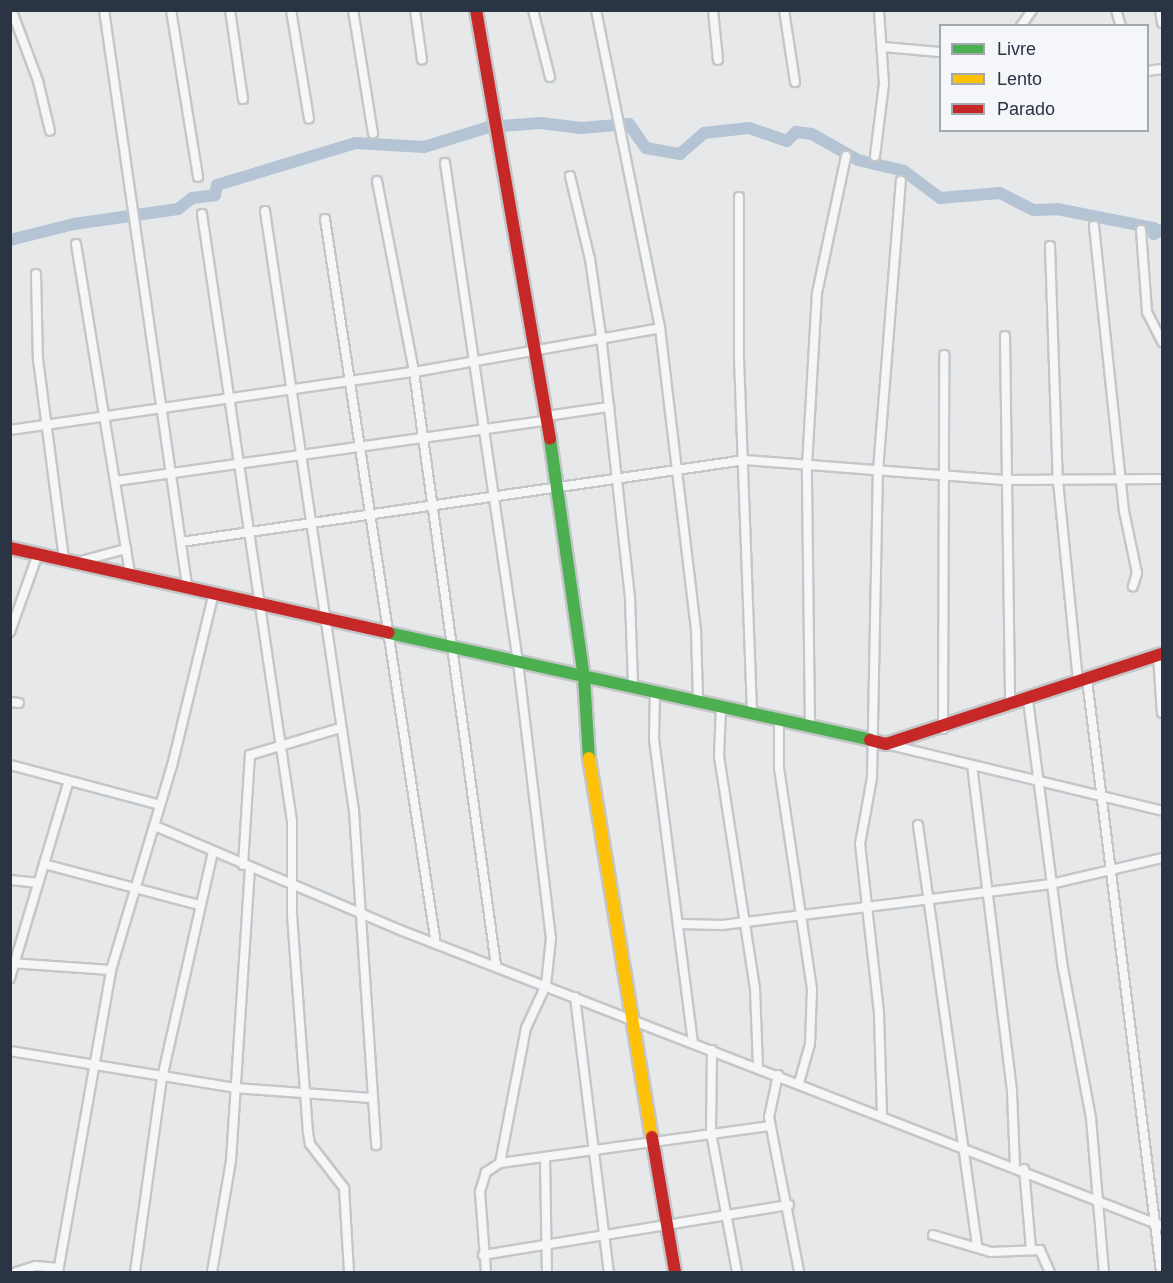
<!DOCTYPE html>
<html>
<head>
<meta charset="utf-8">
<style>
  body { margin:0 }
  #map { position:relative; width:1173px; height:1283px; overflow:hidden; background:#e6e8ea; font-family:Helvetica,sans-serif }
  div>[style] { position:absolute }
  .river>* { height:12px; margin:-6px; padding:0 6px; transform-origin:6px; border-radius:6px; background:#b4c4d5 }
  .roads { filter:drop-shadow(2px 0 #c4c6c8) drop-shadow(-2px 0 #c4c6c8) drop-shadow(0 2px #c4c6c8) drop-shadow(0 -2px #c4c6c8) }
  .street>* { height:8px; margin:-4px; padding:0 4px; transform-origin:4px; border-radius:4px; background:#f5f6f7 }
  .fast>* { height:12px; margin:-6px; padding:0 6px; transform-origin:6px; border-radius:6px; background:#4caf50 }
  .slow>* { height:12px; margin:-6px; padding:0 6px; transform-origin:6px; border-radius:6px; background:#ffc107 }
  .jam>* { height:12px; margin:-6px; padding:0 6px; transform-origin:6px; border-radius:6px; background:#c62828 }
  span { translate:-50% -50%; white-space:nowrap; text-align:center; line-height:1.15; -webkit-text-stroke:6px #f4f6f9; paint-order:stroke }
  .frame { position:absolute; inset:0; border:12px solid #2b3445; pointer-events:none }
  .legend { position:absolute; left:939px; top:24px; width:210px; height:108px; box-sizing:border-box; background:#f4f6f9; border:2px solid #a4a8b1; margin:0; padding:8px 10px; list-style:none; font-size:18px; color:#2b3445 }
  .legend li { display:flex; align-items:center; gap:12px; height:30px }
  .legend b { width:30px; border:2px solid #a4a8b1 }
</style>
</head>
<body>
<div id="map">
  <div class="river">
    <div style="left:10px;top:240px;width:66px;rotate:-14deg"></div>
    <div style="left:74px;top:224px;width:105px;rotate:-8.2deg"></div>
    <div style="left:178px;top:209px;width:18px;rotate:-38deg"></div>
    <div style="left:192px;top:198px;width:23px;rotate:-7deg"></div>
    <div style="left:215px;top:195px;width:10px;rotate:-79deg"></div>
    <div style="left:217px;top:185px;width:144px;rotate:-16.9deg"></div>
    <div style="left:355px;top:143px;width:69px;rotate:3.3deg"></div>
    <div style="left:424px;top:147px;width:68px;rotate:-17.1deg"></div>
    <div style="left:489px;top:127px;width:52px;rotate:-4.4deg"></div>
    <div style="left:541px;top:123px;width:40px;rotate:7.1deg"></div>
    <div style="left:581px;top:128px;width:48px;rotate:-4.8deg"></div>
    <div style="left:629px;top:124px;width:29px;rotate:55deg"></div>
    <div style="left:646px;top:148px;width:35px;rotate:10deg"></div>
    <div style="left:680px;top:154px;width:32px;rotate:-41deg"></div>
    <div style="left:704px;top:133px;width:45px;rotate:-6.3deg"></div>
    <div style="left:749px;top:128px;width:40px;rotate:18.9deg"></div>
    <div style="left:787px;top:141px;width:13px;rotate:-45deg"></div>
    <div style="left:796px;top:132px;width:16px;rotate:7deg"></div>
    <div style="left:812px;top:134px;width:53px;rotate:29.5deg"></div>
    <div style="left:858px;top:160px;width:47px;rotate:13.4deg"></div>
    <div style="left:904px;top:171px;width:45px;rotate:36.9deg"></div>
    <div style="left:940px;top:198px;width:60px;rotate:-4.8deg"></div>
    <div style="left:1000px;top:193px;width:38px;rotate:27deg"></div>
    <div style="left:1034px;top:210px;width:23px;rotate:-2deg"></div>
    <div style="left:1057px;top:209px;width:99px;rotate:11.1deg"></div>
    <div style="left:1154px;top:228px;width:6px;rotate:90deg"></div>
    <div style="left:1154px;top:234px;width:9px;rotate:-27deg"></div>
  </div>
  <div class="roads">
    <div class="street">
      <div style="left:104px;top:10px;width:581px;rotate:81.79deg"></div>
      <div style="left:171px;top:10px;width:169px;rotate:80.8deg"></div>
      <div style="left:230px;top:10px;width:90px;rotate:81.7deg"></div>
      <div style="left:291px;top:10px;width:110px;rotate:80.6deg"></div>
      <div style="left:353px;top:10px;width:125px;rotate:80.8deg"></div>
      <div style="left:415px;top:10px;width:50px;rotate:82deg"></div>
      <div style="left:533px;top:10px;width:69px;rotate:75.8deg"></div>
      <div style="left:596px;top:10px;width:324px;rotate:78.6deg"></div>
      <div style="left:660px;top:328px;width:305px;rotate:83.2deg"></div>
      <div style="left:696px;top:631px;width:69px;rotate:88.3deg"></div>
      <div style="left:713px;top:10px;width:50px;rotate:84.3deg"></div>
      <div style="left:784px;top:10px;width:73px;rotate:81.3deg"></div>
      <div style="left:1116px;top:10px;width:17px;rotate:73deg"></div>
      <div style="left:1160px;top:10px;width:13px;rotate:81deg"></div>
      <div style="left:13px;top:14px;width:72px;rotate:69.5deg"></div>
      <div style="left:38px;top:81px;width:51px;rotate:76.5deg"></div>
      <div style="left:1021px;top:26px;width:19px;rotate:-55deg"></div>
      <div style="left:883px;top:47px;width:57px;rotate:5deg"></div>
      <div style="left:1148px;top:71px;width:14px;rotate:-8deg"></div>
      <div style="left:875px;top:156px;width:73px;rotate:-82.9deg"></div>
      <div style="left:884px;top:84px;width:74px;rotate:-93.9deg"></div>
      <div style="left:445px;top:163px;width:504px;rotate:81.68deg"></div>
      <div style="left:518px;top:662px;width:278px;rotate:83.2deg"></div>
      <div style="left:551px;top:938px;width:47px;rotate:96.1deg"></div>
      <div style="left:546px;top:985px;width:47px;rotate:114.9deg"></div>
      <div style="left:526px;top:1028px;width:137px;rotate:100.9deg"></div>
      <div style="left:500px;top:1163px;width:17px;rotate:147deg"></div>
      <div style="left:486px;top:1172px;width:21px;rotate:107deg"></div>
      <div style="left:480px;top:1192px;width:80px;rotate:85.7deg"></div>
      <div style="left:570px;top:176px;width:85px;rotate:76.5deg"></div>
      <div style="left:590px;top:259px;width:77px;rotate:81.8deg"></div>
      <div style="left:601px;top:335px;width:265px;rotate:83.7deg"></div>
      <div style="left:630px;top:598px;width:88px;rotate:88deg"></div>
      <div style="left:377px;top:181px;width:195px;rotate:79deg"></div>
      <div style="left:414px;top:372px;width:599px;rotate:82.13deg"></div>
      <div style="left:739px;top:197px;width:161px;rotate:90deg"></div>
      <div style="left:739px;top:358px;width:356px;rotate:87.9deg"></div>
      <div style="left:265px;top:211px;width:607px;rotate:81.56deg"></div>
      <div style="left:354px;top:811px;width:335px;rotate:86.2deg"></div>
      <div style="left:202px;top:214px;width:614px;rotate:81.57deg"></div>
      <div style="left:292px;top:821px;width:94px;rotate:90deg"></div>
      <div style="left:292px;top:915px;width:218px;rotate:85.8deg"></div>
      <div style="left:308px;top:1132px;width:12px;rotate:81deg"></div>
      <div style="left:310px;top:1144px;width:56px;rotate:52.3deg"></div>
      <div style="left:344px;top:1188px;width:84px;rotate:86.6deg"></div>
      <div style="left:325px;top:219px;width:733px;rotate:81.3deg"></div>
      <div style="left:1094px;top:226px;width:287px;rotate:84deg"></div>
      <div style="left:1124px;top:511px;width:63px;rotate:78.2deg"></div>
      <div style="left:1137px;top:573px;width:14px;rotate:107deg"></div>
      <div style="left:1141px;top:230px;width:82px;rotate:85.8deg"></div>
      <div style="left:1147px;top:312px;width:34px;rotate:63deg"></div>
      <div style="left:76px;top:244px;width:334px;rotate:80.7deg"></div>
      <div style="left:1050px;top:246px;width:235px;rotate:88.1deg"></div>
      <div style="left:1058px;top:481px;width:203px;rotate:84.3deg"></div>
      <div style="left:36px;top:274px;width:85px;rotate:88.7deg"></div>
      <div style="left:38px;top:359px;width:202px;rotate:82.6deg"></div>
      <div style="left:1005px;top:336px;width:370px;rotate:89.2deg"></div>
      <div style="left:547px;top:416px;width:63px;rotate:-8.3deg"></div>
      <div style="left:10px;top:430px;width:408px;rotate:-8.2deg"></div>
      <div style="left:414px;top:372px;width:250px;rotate:-10.1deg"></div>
      <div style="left:116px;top:481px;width:436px;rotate:-8deg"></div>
      <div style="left:181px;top:542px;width:570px;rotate:-8.27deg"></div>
      <div style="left:745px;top:460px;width:263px;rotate:4.4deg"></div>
      <div style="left:1007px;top:480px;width:155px;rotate:-0.4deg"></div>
      <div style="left:77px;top:562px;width:51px;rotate:-14.9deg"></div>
      <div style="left:10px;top:632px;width:83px;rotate:-70.3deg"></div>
      <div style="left:1158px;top:656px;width:57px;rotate:86deg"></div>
      <div style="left:1087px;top:680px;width:597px;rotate:82.87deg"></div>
      <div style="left:655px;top:691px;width:48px;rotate:91.2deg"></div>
      <div style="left:654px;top:739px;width:306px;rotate:82.7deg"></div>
      <div style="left:1028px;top:700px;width:265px;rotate:82.6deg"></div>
      <div style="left:1062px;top:963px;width:158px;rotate:79.4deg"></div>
      <div style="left:1091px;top:1118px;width:155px;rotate:85.2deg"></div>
      <div style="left:10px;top:702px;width:9px;rotate:6deg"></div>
      <div style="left:721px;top:707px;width:49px;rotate:92.3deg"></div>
      <div style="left:719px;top:756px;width:236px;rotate:81.2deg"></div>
      <div style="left:755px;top:989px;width:77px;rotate:87.8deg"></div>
      <div style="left:779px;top:720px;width:48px;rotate:90deg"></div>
      <div style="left:779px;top:768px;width:223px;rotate:81.5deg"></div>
      <div style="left:812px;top:989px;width:55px;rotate:92.1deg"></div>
      <div style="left:810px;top:1044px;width:41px;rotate:105.8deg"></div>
      <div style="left:810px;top:726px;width:260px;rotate:-90.7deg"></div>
      <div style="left:807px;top:466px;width:173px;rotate:-86.7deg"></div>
      <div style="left:817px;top:293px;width:140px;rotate:-78deg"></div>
      <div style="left:943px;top:729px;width:374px;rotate:-89.8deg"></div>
      <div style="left:886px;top:744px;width:284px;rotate:13.6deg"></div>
      <div style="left:10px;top:765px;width:155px;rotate:14.9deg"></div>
      <div style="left:972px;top:765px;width:329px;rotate:83deg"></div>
      <div style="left:1012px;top:1092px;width:74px;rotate:87.7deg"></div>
      <div style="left:918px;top:825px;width:426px;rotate:82deg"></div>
      <div style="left:155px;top:826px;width:266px;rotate:23deg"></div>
      <div style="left:400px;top:930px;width:817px;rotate:21.23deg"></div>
      <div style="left:44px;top:864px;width:160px;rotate:14.8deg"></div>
      <div style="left:243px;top:865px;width:110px;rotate:-86.4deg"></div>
      <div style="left:250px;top:755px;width:94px;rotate:-16.7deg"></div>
      <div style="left:10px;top:880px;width:27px;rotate:6deg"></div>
      <div style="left:680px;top:924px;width:42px;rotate:1.4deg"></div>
      <div style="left:722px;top:925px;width:332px;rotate:-7.1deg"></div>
      <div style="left:1051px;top:884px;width:114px;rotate:-13.2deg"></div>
      <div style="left:10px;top:963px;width:101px;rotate:4deg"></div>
      <div style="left:10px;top:978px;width:203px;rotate:-73.4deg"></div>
      <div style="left:575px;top:997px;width:277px;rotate:83deg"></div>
      <div style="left:712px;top:1050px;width:83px;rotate:90.7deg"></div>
      <div style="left:711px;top:1133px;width:141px;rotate:79.4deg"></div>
      <div style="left:10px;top:1051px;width:228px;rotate:9.3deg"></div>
      <div style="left:235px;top:1088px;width:136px;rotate:4.2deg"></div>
      <div style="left:778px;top:1075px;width:43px;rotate:102.1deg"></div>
      <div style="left:769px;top:1117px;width:158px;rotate:79deg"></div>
      <div style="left:882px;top:1115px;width:102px;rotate:-91.7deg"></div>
      <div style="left:879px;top:1013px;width:170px;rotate:-96.4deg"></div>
      <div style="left:860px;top:844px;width:67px;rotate:-79.7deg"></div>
      <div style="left:872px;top:778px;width:307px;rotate:-88.9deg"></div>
      <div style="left:878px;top:471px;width:291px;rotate:-85.5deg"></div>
      <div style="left:545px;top:1159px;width:113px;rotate:89deg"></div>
      <div style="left:500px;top:1163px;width:273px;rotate:-7.8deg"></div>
      <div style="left:1024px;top:1169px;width:80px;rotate:85deg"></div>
      <div style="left:933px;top:1235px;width:60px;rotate:16.3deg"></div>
      <div style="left:991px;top:1252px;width:49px;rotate:-2.3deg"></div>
      <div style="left:1040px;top:1250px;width:24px;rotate:66deg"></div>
      <div style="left:483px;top:1255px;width:310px;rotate:-9.3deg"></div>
      <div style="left:16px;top:1272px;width:21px;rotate:-17deg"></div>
      <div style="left:36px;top:1266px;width:22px;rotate:5deg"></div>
      <div style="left:58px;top:1272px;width:307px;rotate:-80deg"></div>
      <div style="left:111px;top:970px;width:213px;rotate:-73.4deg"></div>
      <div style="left:172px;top:766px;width:179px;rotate:-76.4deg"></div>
      <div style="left:135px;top:1272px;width:196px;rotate:-82.1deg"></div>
      <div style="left:162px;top:1078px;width:232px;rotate:-77.3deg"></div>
      <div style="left:212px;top:1272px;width:113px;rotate:-80.3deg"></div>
      <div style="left:231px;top:1161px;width:294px;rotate:-86.3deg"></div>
    </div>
    <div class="fast">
      <div style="left:550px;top:439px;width:240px;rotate:81.9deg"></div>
      <div style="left:584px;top:677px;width:81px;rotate:86.5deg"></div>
      <div style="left:389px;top:633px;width:493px;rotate:12.5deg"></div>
    </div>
    <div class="slow">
      <div style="left:589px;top:758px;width:384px;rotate:80.6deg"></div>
    </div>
    <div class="jam">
      <div style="left:476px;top:10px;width:435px;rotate:80.2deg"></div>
      <div style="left:10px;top:548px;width:388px;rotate:12.6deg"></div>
      <div style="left:870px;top:740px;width:16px;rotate:14deg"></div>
      <div style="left:886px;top:744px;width:290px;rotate:-18.1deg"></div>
      <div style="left:652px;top:1137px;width:137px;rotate:80.3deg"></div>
    </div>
  </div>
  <div class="frame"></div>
  <ul class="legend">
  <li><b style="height:8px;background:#4caf50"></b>Livre</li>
  <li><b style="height:8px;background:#ffc107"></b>Lento</li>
  <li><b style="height:8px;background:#c62828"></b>Parado</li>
  </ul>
</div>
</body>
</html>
